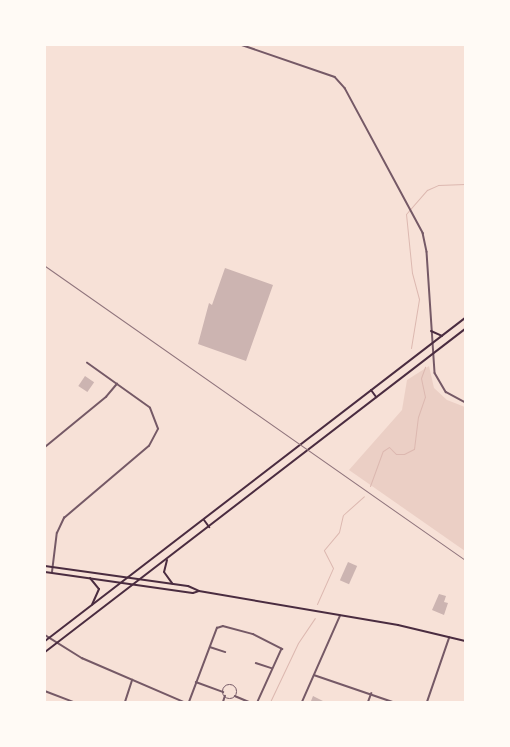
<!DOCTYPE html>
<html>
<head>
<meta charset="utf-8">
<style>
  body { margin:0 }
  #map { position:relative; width:510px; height:747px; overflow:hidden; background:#f7e1d7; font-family:"Public Sans",sans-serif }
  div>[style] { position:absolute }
  .green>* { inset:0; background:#ebcfc5 }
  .stream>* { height:1px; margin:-0.5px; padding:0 0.5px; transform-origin:0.5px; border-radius:0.5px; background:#dcb8b0 }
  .building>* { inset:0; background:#ccb4b1; transform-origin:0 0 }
  .minor>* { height:1.5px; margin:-0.75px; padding:0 0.75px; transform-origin:0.75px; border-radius:0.75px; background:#755966 }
  .minor>.ring { margin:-0.75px; padding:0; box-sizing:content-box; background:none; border:1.5px solid #755966; border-radius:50% }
  .tertiary>* { height:1.5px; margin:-0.75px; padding:0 0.75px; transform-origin:0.75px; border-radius:0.75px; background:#755966 }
  .primary>* { height:2px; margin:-1px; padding:0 1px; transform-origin:1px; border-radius:1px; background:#4a2c40 }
  .trunk>* { height:2px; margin:-1px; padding:0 1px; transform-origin:1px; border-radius:1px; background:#4a2c40 }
  .rail>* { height:1px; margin:-0.5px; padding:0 0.5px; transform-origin:0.5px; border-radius:0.5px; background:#8f747c }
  span { translate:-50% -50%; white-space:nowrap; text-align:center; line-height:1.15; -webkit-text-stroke:4px #fffaf5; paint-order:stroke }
  .frame { position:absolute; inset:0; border:46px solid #fffaf5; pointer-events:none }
</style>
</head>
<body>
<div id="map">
  <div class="green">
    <div style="clip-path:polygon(429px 366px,434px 388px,447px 400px,465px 407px,465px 551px,349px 470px,402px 410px,407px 380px)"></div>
  </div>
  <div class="stream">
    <div style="left:411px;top:348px;width:50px;rotate:-80.7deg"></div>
    <div style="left:419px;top:299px;width:27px;rotate:-105deg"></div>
    <div style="left:412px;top:273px;width:59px;rotate:-95.8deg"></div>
    <div style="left:406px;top:214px;width:32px;rotate:-49deg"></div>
    <div style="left:427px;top:190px;width:12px;rotate:-24deg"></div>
    <div style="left:438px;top:185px;width:27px;rotate:-2deg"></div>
    <div style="left:370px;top:486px;width:37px;rotate:-70deg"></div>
    <div style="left:383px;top:451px;width:7px;rotate:-34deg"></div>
    <div style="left:389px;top:447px;width:10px;rotate:45deg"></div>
    <div style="left:396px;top:454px;width:8px"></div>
    <div style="left:404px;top:454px;width:11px;rotate:-27deg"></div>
    <div style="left:414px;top:449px;width:32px;rotate:-83deg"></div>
    <div style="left:418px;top:417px;width:21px;rotate:-71deg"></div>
    <div style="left:425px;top:397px;width:19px;rotate:-102deg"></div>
    <div style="left:421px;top:378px;width:12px;rotate:-70deg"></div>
    <div style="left:317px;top:604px;width:39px;rotate:-66deg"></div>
    <div style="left:333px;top:568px;width:20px;rotate:-117deg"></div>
    <div style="left:324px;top:550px;width:23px;rotate:-50deg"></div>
    <div style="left:339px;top:532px;width:17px;rotate:-77deg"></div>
    <div style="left:343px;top:515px;width:28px;rotate:-42deg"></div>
    <div style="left:270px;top:702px;width:65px;rotate:-64.6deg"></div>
    <div style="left:298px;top:643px;width:30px;rotate:-56deg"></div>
  </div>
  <div class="building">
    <div style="clip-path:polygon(225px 268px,273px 285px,246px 361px,198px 344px,209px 303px,212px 305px)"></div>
    <div style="left:85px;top:376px;width:11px;height:12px;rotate:34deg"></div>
    <div style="left:348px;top:562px;width:10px;height:20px;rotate:24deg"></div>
    <div style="clip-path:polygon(439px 594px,446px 596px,444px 602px,448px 603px,444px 615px,432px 610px)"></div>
    <div style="clip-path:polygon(313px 696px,325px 702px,330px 702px,314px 702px,311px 701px)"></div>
  </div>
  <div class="minor">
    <div style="left:242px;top:45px;width:98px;rotate:19deg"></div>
    <div style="left:335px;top:77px;width:15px;rotate:48deg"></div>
    <div style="left:345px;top:88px;width:165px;rotate:61.7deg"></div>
    <div style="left:423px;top:233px;width:19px;rotate:78deg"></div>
    <div style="left:427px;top:252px;width:121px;rotate:86.2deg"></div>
    <div style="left:435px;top:373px;width:22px;rotate:60deg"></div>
    <div style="left:446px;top:392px;width:21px;rotate:28deg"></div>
    <div style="left:45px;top:447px;width:79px;rotate:-39.3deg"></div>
    <div style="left:106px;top:397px;width:17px;rotate:-50deg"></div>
    <div style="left:52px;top:572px;width:39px;rotate:-83deg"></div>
    <div style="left:57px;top:533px;width:17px;rotate:-65deg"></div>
    <div style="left:64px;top:518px;width:111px;rotate:-40.3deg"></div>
    <div style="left:149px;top:446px;width:19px;rotate:-62deg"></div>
    <div style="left:158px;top:429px;width:22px;rotate:-111deg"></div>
    <div style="left:150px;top:408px;width:77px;rotate:-144.5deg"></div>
    <div style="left:210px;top:647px;width:16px;rotate:18deg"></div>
    <div style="left:256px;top:663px;width:16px;rotate:18deg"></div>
    <div style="left:314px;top:675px;width:83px;rotate:18.9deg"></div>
    <div style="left:196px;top:682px;width:29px;rotate:20deg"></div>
    <div class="ring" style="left:223px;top:685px;width:12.5px;height:12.5px"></div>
    <div style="left:45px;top:691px;width:30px;rotate:21deg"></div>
    <div style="left:235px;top:696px;width:15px;rotate:23deg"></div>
    <div style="left:125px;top:702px;width:23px;rotate:-72deg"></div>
    <div style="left:189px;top:702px;width:79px;rotate:-69.3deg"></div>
    <div style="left:217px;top:628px;width:6px;rotate:-18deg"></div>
    <div style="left:223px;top:626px;width:31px;rotate:15deg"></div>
    <div style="left:253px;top:634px;width:33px;rotate:27deg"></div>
    <div style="left:282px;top:649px;width:58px;rotate:114.4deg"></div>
    <div style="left:223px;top:702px;width:6px;rotate:-72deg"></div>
    <div style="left:302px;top:702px;width:94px;rotate:-66.2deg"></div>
    <div style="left:368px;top:702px;width:9px;rotate:-69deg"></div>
    <div style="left:427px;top:702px;width:68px;rotate:-71deg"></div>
  </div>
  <div class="tertiary">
    <div style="left:45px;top:635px;width:44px;rotate:31.9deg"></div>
    <div style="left:82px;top:658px;width:111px;rotate:23.3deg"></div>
  </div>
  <div class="primary">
    <div style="left:45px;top:566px;width:144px;rotate:8deg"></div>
    <div style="left:188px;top:586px;width:12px;rotate:24deg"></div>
    <div style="left:199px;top:591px;width:202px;rotate:9.7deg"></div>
    <div style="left:398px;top:625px;width:69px;rotate:13.4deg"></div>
    <div style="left:45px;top:572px;width:149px;rotate:8.1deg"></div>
    <div style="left:193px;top:593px;width:6px;rotate:-18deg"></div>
  </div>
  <div class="trunk">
    <div style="left:431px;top:331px;width:12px;rotate:24deg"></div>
    <div style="left:371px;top:390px;width:9px;rotate:54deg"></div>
    <div style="left:204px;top:520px;width:9px;rotate:54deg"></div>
    <div style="left:167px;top:560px;width:12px;rotate:104deg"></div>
    <div style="left:164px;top:572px;width:14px;rotate:54deg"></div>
    <div style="left:90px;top:578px;width:14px;rotate:51deg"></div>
    <div style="left:99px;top:589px;width:17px;rotate:114deg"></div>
    <div style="left:45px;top:641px;width:530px;rotate:-37.56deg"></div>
    <div style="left:45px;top:652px;width:530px;rotate:-37.56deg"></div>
  </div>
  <div class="rail">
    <div style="left:45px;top:266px;width:513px;rotate:34.99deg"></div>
  </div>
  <div class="frame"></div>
</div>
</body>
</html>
